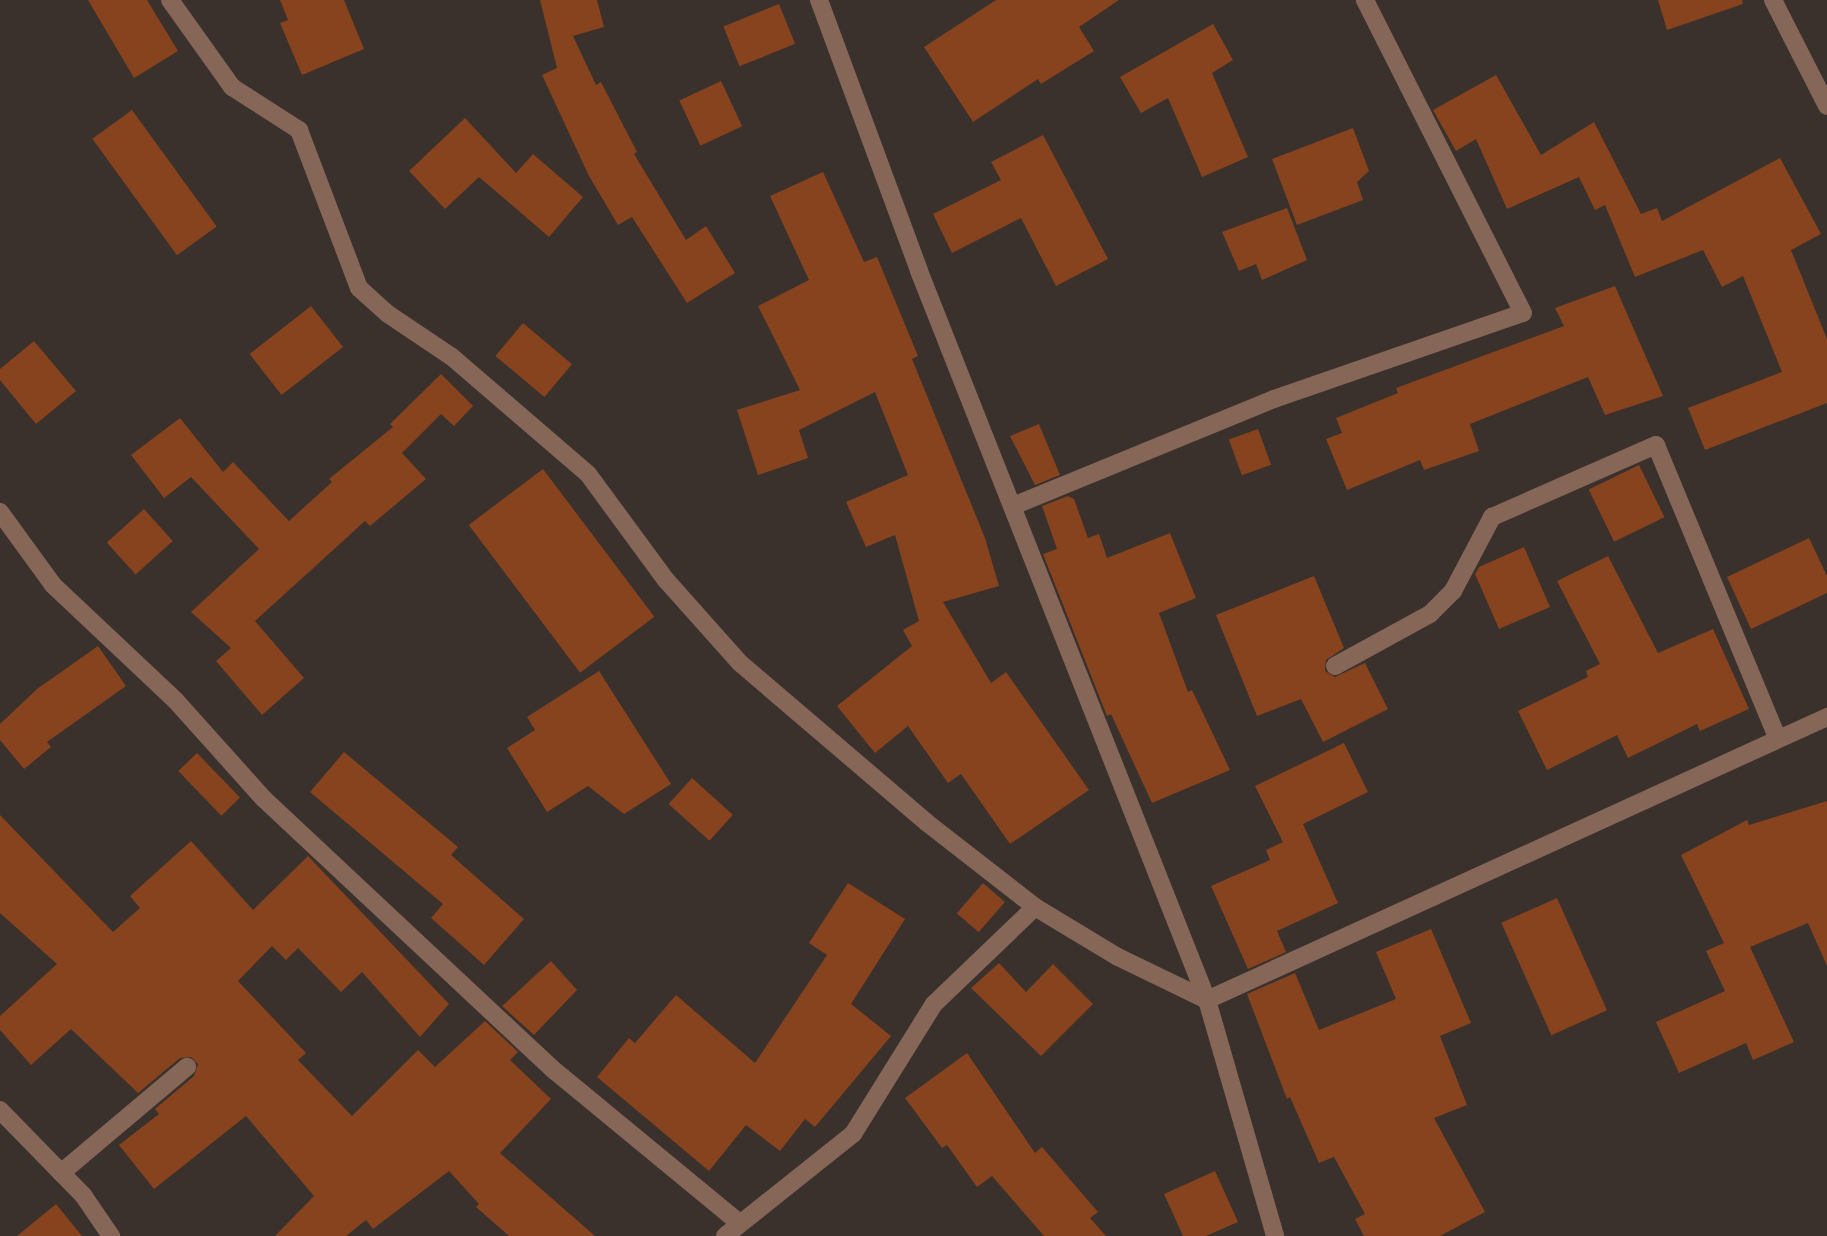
<!DOCTYPE html>
<html>
<head>
<meta charset="utf-8">
<style>
  body { margin:0 }
  #map { position:relative; width:1827px; height:1236px; overflow:hidden; background:#3a302c; font-family:"Source Serif 4",serif }
  div>[style] { position:absolute }
  .building>* { inset:0; background:#86431d; transform-origin:0 0 }
  .minor>* { height:18px; margin:-9px; padding:0 9px; transform-origin:9px; border-radius:9px; background:#866657 }
  span { translate:-50% -50%; white-space:nowrap; text-align:center; line-height:1.15; -webkit-text-stroke:7px #1e1917; paint-order:stroke }
</style>
</head>
<body>
<div id="map">
  <div class="building">
    <div style="clip-path:polygon(88px 0,147px 0,178px 51px,134px 78px)"></div>
    <div style="clip-path:polygon(280px 0,344px 0,364px 49px,302px 75px,280px 23px,288px 20px)"></div>
    <div style="clip-path:polygon(540px 0,597px 0,604px 27px,573px 36px,596px 85px,601px 82px,637px 152px,634px 154px,686px 240px,706px 226px,735px 273px,687px 303px,632px 217px,618px 225px,589px 176px,542px 75px,557px 68px)"></div>
    <div style="clip-path:polygon(996px 0,1119px 0,1079px 27px,1094px 51px,1041px 84px,1038px 79px,973px 122px,924px 47px)"></div>
    <div style="clip-path:polygon(1658px 0,1742px 0,1743px 4px,1667px 30px)"></div>
    <div style="left:779px;top:4px;width:43px;height:60px;rotate:68deg"></div>
    <div style="clip-path:polygon(1213px 24px,1233px 60px,1212px 73px,1248px 157px,1202px 177px,1168px 98px,1141px 113px,1120px 77px)"></div>
    <div style="clip-path:polygon(1496px 75px,1541px 155px,1594px 122px,1641px 214px,1657px 208px,1662px 221px,1780px 158px,1821px 234px,1791px 250px,1827px 339px,1827px 403px,1705px 450px,1688px 408px,1782px 372px,1743px 276px,1722px 287px,1703px 250px,1635px 277px,1605px 205px,1595px 210px,1579px 177px,1507px 209px,1476px 139px,1456px 151px,1433px 110px)"></div>
    <div style="left:721px;top:81px;width:50px;height:46px;rotate:65deg"></div>
    <div style="left:132px;top:110px;width:144px;height:49px;rotate:54deg"></div>
    <div style="clip-path:polygon(465px 118px,516px 173px,533px 154px,583px 197px,549px 237px,479px 177px,445px 209px,409px 171px)"></div>
    <div style="clip-path:polygon(1353px 128px,1369px 171px,1357px 182px,1363px 200px,1297px 225px,1272px 159px)"></div>
    <div style="clip-path:polygon(1043px 135px,1108px 259px,1056px 286px,1021px 218px,952px 253px,933px 214px,1001px 180px,991px 162px)"></div>
    <div style="clip-path:polygon(823px 172px,864px 262px,877px 257px,918px 356px,912px 359px,985px 538px,999px 586px,943px 602px,991px 683px,1006px 672px,1089px 790px,1010px 844px,961px 774px,948px 783px,908px 726px,875px 753px,837px 706px,912px 646px,903px 630px,919px 621px,895px 535px,866px 547px,846px 502px,908px 475px,875px 392px,799px 430px,808px 458px,758px 475px,737px 410px,800px 390px,758px 306px,809px 280px,770px 196px)"></div>
    <div style="clip-path:polygon(1287px 208px,1307px 260px,1262px 280px,1256px 264px,1239px 271px,1222px 232px)"></div>
    <div style="clip-path:polygon(1615px 286px,1663px 396px,1605px 415px,1588px 377px,1470px 424px,1479px 451px,1424px 470px,1420px 460px,1347px 490px,1326px 439px,1342px 433px,1336px 418px,1398px 393px,1396px 388px,1564px 326px,1555px 308px)"></div>
    <div style="left:311px;top:306px;width:52px;height:78px;rotate:52deg"></div>
    <div style="left:523px;top:323px;width:64px;height:43px;rotate:40deg"></div>
    <div style="clip-path:polygon(34px 341px,76px 391px,36px 424px,0 380px,0 369px)"></div>
    <div style="clip-path:polygon(441px 374px,473px 406px,454px 426px,441px 414px,402px 453px,426px 479px,370px 526px,365px 521px,255px 621px,304px 678px,262px 715px,216px 661px,231px 648px,191px 612px,259px 549px,191px 477px,164px 498px,131px 455px,180px 418px,223px 472px,233px 462px,289px 521px,332px 482px,329px 479px,393px 427px,390px 424px)"></div>
    <div style="clip-path:polygon(1039px 424px,1060px 475px,1035px 485px,1010px 436px)"></div>
    <div style="left:1258px;top:429px;width:38px;height:31px;rotate:70deg"></div>
    <div style="left:1639px;top:465px;width:58px;height:56px;rotate:64deg"></div>
    <div style="left:543px;top:469px;width:185px;height:93px;rotate:53deg"></div>
    <div style="clip-path:polygon(1068px 496px,1074px 499px,1088px 538px,1099px 534px,1107px 558px,1170px 533px,1196px 598px,1159px 613px,1188px 692px,1192px 690px,1230px 770px,1152px 803px,1111px 714px,1107px 716px,1043px 554px,1057px 549px,1042px 506px)"></div>
    <div style="left:144px;top:509px;width:43px;height:50px;rotate:48deg"></div>
    <div style="clip-path:polygon(1809px 538px,1827px 576px,1827px 593px,1751px 629px,1727px 577px)"></div>
    <div style="clip-path:polygon(1524px 547px,1550px 607px,1499px 629px,1475px 574px,1479px 567px)"></div>
    <div style="clip-path:polygon(1608px 556px,1658px 653px,1713px 629px,1749px 709px,1700px 731px,1697px 724px,1628px 758px,1617px 735px,1547px 770px,1518px 711px,1588px 677px,1586px 671px,1600px 664px,1557px 581px)"></div>
    <div style="clip-path:polygon(1314px 576px,1344px 648px,1326px 660px,1325px 671px,1335px 677px,1365px 663px,1388px 709px,1323px 742px,1301px 699px,1257px 716px,1216px 615px)"></div>
    <div style="clip-path:polygon(98px 646px,126px 686px,47px 742px,51px 747px,24px 769px,0 740px,0 724px,37px 689px)"></div>
    <div style="clip-path:polygon(599px 671px,671px 784px,624px 814px,588px 786px,547px 812px,507px 748px,535px 730px,527px 717px)"></div>
    <div style="clip-path:polygon(1344px 743px,1368px 792px,1303px 824px,1338px 903px,1277px 931px,1286px 952px,1248px 969px,1211px 886px,1270px 860px,1266px 850px,1283px 842px,1255px 786px)"></div>
    <div style="clip-path:polygon(344px 752px,458px 847px,451px 855px,524px 919px,484px 965px,431px 918px,443px 904px,310px 792px)"></div>
    <div style="left:197px;top:753px;width:62px;height:26px;rotate:46deg"></div>
    <div style="left:692px;top:778px;width:55px;height:35px;rotate:42deg"></div>
    <div style="clip-path:polygon(1827px 801px,1827px 966px,1808px 923px,1750px 947px,1794px 1042px,1753px 1060px,1746px 1043px,1679px 1073px,1656px 1022px,1725px 991px,1706px 951px,1724px 943px,1681px 855px,1747px 820px,1749px 825px)"></div>
    <div style="clip-path:polygon(0 815px,113px 932px,140px 908px,130px 896px,191px 841px,253px 910px,308px 856px,449px 1004px,420px 1037px,362px 972px,341px 992px,298px 948px,286px 960px,272px 946px,238px 981px,306px 1053px,298px 1060px,352px 1116px,418px 1050px,435px 1067px,485px 1021px,518px 1052px,510px 1060px,551px 1099px,500px 1153px,595px 1236px,509px 1236px,476px 1207px,479px 1204px,449px 1171px,373px 1229px,366px 1220px,346px 1236px,275px 1236px,314px 1196px,246px 1116px,154px 1189px,119px 1145px,159px 1114px,155px 1109px,194px 1076px,198px 1064px,191px 1057px,180px 1058px,138px 1093px,71px 1029px,31px 1065px,0 1030px,0 1016px,57px 964px,0 913px)"></div>
    <div style="clip-path:polygon(848px 883px,905px 919px,851px 1004px,891px 1036px,815px 1127px,805px 1119px,780px 1151px,746px 1125px,709px 1171px,597px 1077px,629px 1038px,635px 1043px,676px 995px,755px 1063px,827px 955px,809px 943px)"></div>
    <div style="left:983px;top:883px;width:29px;height:40px;rotate:41deg"></div>
    <div style="left:1557px;top:898px;width:123px;height:61px;rotate:66deg"></div>
    <div style="clip-path:polygon(1431px 929px,1471px 1023px,1440px 1036px,1467px 1105px,1434px 1118px,1485px 1212px,1440px 1236px,1364px 1236px,1355px 1219px,1365px 1214px,1334px 1157px,1319px 1163px,1290px 1097px,1287px 1099px,1247px 994px,1295px 973px,1319px 1030px,1396px 999px,1376px 952px)"></div>
    <div style="clip-path:polygon(551px 961px,577px 990px,534px 1035px,502px 1006px)"></div>
    <div style="clip-path:polygon(999px 963px,1026px 992px,1053px 964px,1093px 1004px,1041px 1056px,971px 988px)"></div>
    <div style="clip-path:polygon(967px 1053px,1035px 1153px,1042px 1147px,1098px 1212px,1090px 1218px,1106px 1236px,1044px 1236px,992px 1176px,977px 1187px,947px 1145px,942px 1148px,905px 1098px)"></div>
    <div style="clip-path:polygon(1215px 1171px,1238px 1222px,1206px 1236px,1183px 1236px,1164px 1194px)"></div>
    <div style="clip-path:polygon(56px 1204px,82px 1236px,17px 1236px)"></div>
  </div>
  <div class="minor">
    <div style="left:170px;top:0;width:107px;rotate:54.5deg"></div>
    <div style="left:232px;top:87px;width:80px;rotate:32.7deg"></div>
    <div style="left:299px;top:130px;width:169px;rotate:69.2deg"></div>
    <div style="left:359px;top:288px;width:39px;rotate:42deg"></div>
    <div style="left:388px;top:314px;width:77px;rotate:33.9deg"></div>
    <div style="left:452px;top:357px;width:179px;rotate:40.7deg"></div>
    <div style="left:588px;top:474px;width:132px;rotate:53.7deg"></div>
    <div style="left:666px;top:580px;width:111px;rotate:48.3deg"></div>
    <div style="left:740px;top:663px;width:245px;rotate:40.5deg"></div>
    <div style="left:926px;top:822px;width:138px;rotate:37.9deg"></div>
    <div style="left:1035px;top:907px;width:97px;rotate:31.1deg"></div>
    <div style="left:1118px;top:957px;width:99px;rotate:25.8deg"></div>
    <div style="left:1207px;top:1000px;width:682px;rotate:-24.53deg"></div>
    <div style="left:819px;top:0;width:289px;rotate:69.7deg"></div>
    <div style="left:919px;top:271px;width:784px;rotate:68.44deg"></div>
    <div style="left:1207px;top:1000px;width:246px;rotate:73.9deg"></div>
    <div style="left:1773px;top:0;width:119px;rotate:63deg"></div>
    <div style="left:1013px;top:506px;width:282px;rotate:-22.3deg"></div>
    <div style="left:1274px;top:399px;width:263px;rotate:-19.1deg"></div>
    <div style="left:1523px;top:313px;width:351px;rotate:-116.8deg"></div>
    <div style="left:0;top:512px;width:90px;rotate:54deg"></div>
    <div style="left:53px;top:585px;width:169px;rotate:43.3deg"></div>
    <div style="left:176px;top:701px;width:132px;rotate:48.1deg"></div>
    <div style="left:264px;top:799px;width:398px;rotate:43.1deg"></div>
    <div style="left:555px;top:1071px;width:237px;rotate:39.5deg"></div>
    <div style="left:1335px;top:666px;width:108px;rotate:-28.7deg"></div>
    <div style="left:1430px;top:614px;width:33px;rotate:-45deg"></div>
    <div style="left:1453px;top:591px;width:84px;rotate:-62.2deg"></div>
    <div style="left:1492px;top:517px;width:179px;rotate:-23.7deg"></div>
    <div style="left:1656px;top:445px;width:318px;rotate:67.5deg"></div>
    <div style="left:0;top:1110px;width:119px;rotate:45.7deg"></div>
    <div style="left:83px;top:1195px;width:50px;rotate:55.7deg"></div>
    <div style="left:61px;top:1173px;width:165px;rotate:-40.1deg"></div>
    <div style="left:725px;top:1236px;width:164px;rotate:-38.6deg"></div>
    <div style="left:853px;top:1134px;width:153px;rotate:-58.1deg"></div>
    <div style="left:934px;top:1004px;width:140px;rotate:-43.8deg"></div>
  </div>
</div>
</body>
</html>
